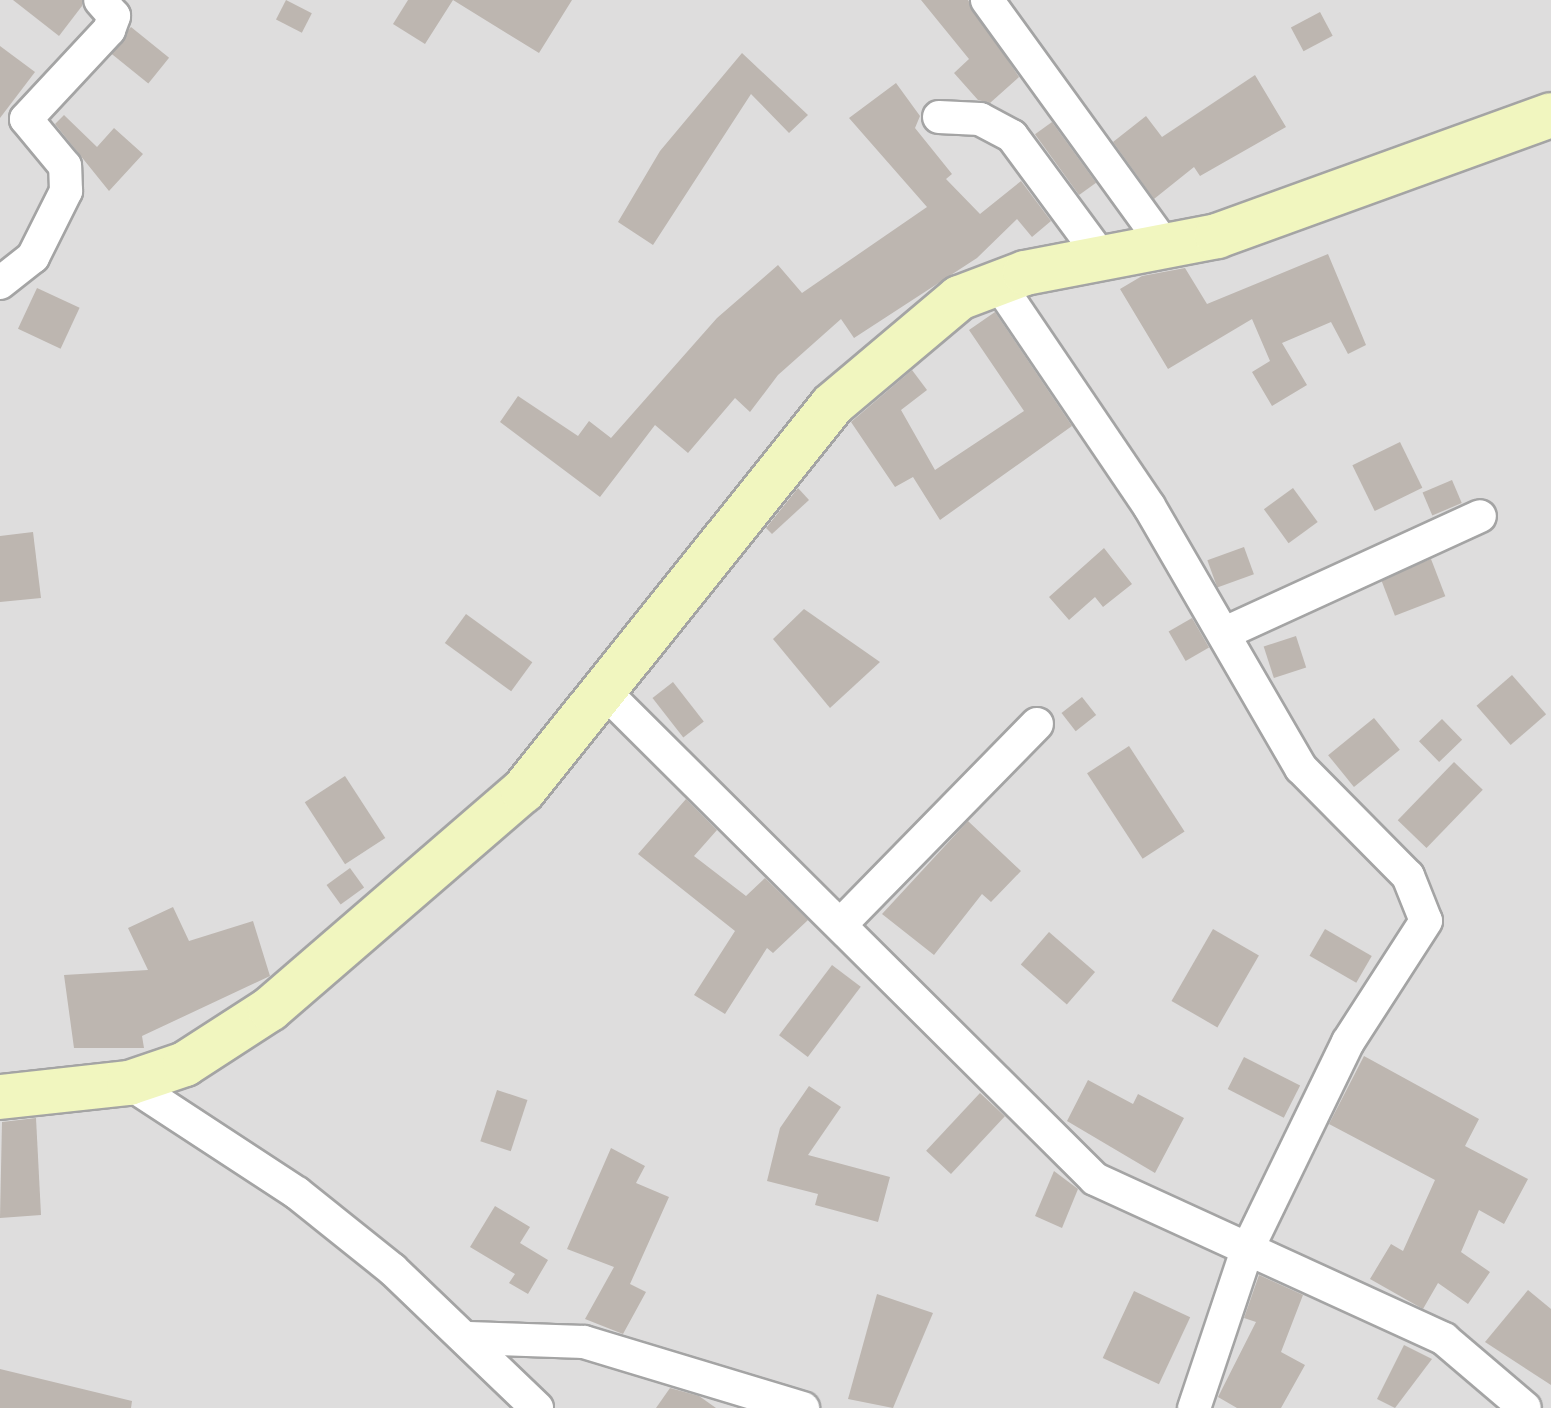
<!DOCTYPE html>
<html>
<head>
<meta charset="utf-8">
<style>
  body { margin:0 }
  #map { position:relative; width:1551px; height:1408px; overflow:hidden; background:#f0ede7; font-family:Rubik,sans-serif }
  div>[style] { position:absolute }
  .residential>* { inset:0; background:#dedddd; transform-origin:0 0 }
  .building>* { inset:0; background:#bdb6b0; transform-origin:0 0 }
  .roads { filter:drop-shadow(2px 0 #a4a4a4) drop-shadow(-2px 0 #a4a4a4) drop-shadow(0 2px #a4a4a4) drop-shadow(0 -2px #a4a4a4) }
  .street>* { height:32px; margin:-16px; padding:0 16px; transform-origin:16px; border-radius:16px; background:#fff }
  .secondary>* { height:44px; margin:-22px; padding:0 22px; transform-origin:22px; border-radius:22px; background:#f1f6bf }
  span { translate:-50% -50%; white-space:nowrap; text-align:center; line-height:1.15; -webkit-text-stroke:7px #fff; paint-order:stroke }
</style>
</head>
<body>
<div id="map">
  <div class="residential">
    <div style="left:0;top:0;width:1551px;height:1408px"></div>
  </div>
  <div class="building">
    <div style="clip-path:polygon(13px 0,82px 0,82px 6px,59px 36px)"></div>
    <div style="left:286px;top:0;width:29px;height:22px;rotate:27deg"></div>
    <div style="clip-path:polygon(408px 0,572px 0,539px 53px,453px 0,425px 44px,393px 24px)"></div>
    <div style="clip-path:polygon(921px 0,968px 0,1019px 77px,990px 103px,978px 100px,954px 73px,969px 59px)"></div>
    <div style="left:1320px;top:12px;width:27px;height:33px;rotate:62deg"></div>
    <div style="left:131px;top:27px;width:49px;height:33px;rotate:39deg"></div>
    <div style="clip-path:polygon(0 46px,35px 72px,0 118px)"></div>
    <div style="clip-path:polygon(742px 53px,808px 115px,789px 133px,751px 94px,653px 245px,618px 222px,660px 151px)"></div>
    <div style="clip-path:polygon(1255px 75px,1286px 127px,1200px 176px,1194px 167px,1154px 199px,1113px 142px,1146px 116px,1162px 137px)"></div>
    <div style="clip-path:polygon(896px 83px,920px 116px,915px 128px,952px 174px,946px 179px,980px 214px,1021px 181px,1051px 221px,1032px 237px,1017px 219px,977px 258px,854px 338px,841px 319px,778px 375px,750px 412px,735px 398px,688px 453px,655px 425px,600px 497px,500px 422px,518px 396px,578px 436px,589px 421px,611px 438px,717px 318px,778px 265px,802px 293px,927px 207px,849px 118px)"></div>
    <div style="clip-path:polygon(64px 115px,97px 147px,114px 128px,143px 154px,109px 191px,55px 124px)"></div>
    <div style="left:1052px;top:122px;width:75px;height:21px;rotate:54deg"></div>
    <div style="clip-path:polygon(1328px 254px,1366px 345px,1348px 354px,1331px 322px,1282px 343px,1307px 385px,1272px 406px,1252px 372px,1270px 361px,1252px 319px,1168px 369px,1120px 289px,1142px 276px,1185px 268px,1207px 304px)"></div>
    <div style="left:37px;top:288px;width:47px;height:45px;rotate:25deg"></div>
    <div style="clip-path:polygon(995px 312px,1072px 426px,940px 520px,913px 477px,895px 487px,851px 422px,912px 370px,927px 390px,901px 410px,935px 470px,1024px 411px,969px 330px)"></div>
    <div style="left:1400px;top:442px;width:51px;height:53px;rotate:64deg"></div>
    <div style="left:1452px;top:480px;width:25px;height:32px;rotate:67deg"></div>
    <div style="clip-path:polygon(798px 488px,809px 500px,772px 534px,766px 528px)"></div>
    <div style="left:1293px;top:488px;width:42px;height:36px;rotate:54deg"></div>
    <div style="clip-path:polygon(33px 532px,41px 598px,0 602px,0 536px)"></div>
    <div style="left:1244px;top:547px;width:29px;height:39px;rotate:70deg"></div>
    <div style="clip-path:polygon(1104px 548px,1132px 584px,1103px 607px,1095px 597px,1069px 620px,1049px 597px)"></div>
    <div style="left:1431px;top:559px;width:40px;height:54px;rotate:69deg"></div>
    <div style="clip-path:polygon(804px 609px,880px 662px,830px 708px,773px 639px)"></div>
    <div style="left:466px;top:614px;width:82px;height:36px;rotate:36deg"></div>
    <div style="left:1192px;top:618px;width:34px;height:27px;rotate:60deg"></div>
    <div style="left:1296px;top:636px;width:33px;height:34px;rotate:72deg"></div>
    <div style="left:1512px;top:675px;width:52px;height:47px;rotate:49deg"></div>
    <div style="left:673px;top:682px;width:50px;height:26px;rotate:52deg"></div>
    <div style="left:1082px;top:697px;width:23px;height:26px;rotate:52deg"></div>
    <div style="left:1374px;top:718px;width:41px;height:59px;rotate:51deg"></div>
    <div style="left:1442px;top:719px;width:29px;height:32px;rotate:46deg"></div>
    <div style="left:1129px;top:746px;width:102px;height:50px;rotate:57deg"></div>
    <div style="left:1454px;top:762px;width:40px;height:81px;rotate:44deg"></div>
    <div style="left:345px;top:776px;width:74px;height:48px;rotate:57deg"></div>
    <div style="clip-path:polygon(686px 799px,717px 830px,694px 856px,746px 896px,765px 878px,808px 920px,773px 953px,767px 948px,725px 1014px,694px 995px,735px 931px,638px 854px)"></div>
    <div style="clip-path:polygon(968px 821px,1021px 871px,991px 902px,982px 894px,934px 955px,882px 914px)"></div>
    <div style="left:350px;top:868px;width:24px;height:29px;rotate:54deg"></div>
    <div style="clip-path:polygon(173px 907px,189px 941px,253px 921px,270px 976px,142px 1036px,144px 1048px,74px 1048px,64px 975px,148px 970px,128px 928px)"></div>
    <div style="left:1213px;top:929px;width:53px;height:83px;rotate:30deg"></div>
    <div style="left:1325px;top:929px;width:54px;height:31px;rotate:30deg"></div>
    <div style="left:1049px;top:932px;width:61px;height:43px;rotate:41deg"></div>
    <div style="left:832px;top:965px;width:36px;height:88px;rotate:37deg"></div>
    <div style="clip-path:polygon(1364px 1056px,1479px 1119px,1465px 1146px,1528px 1179px,1504px 1224px,1479px 1210px,1461px 1252px,1490px 1272px,1468px 1304px,1438px 1283px,1423px 1309px,1370px 1279px,1391px 1244px,1403px 1251px,1435px 1180px,1329px 1124px)"></div>
    <div style="left:1244px;top:1057px;width:63px;height:36px;rotate:27deg"></div>
    <div style="clip-path:polygon(1088px 1080px,1133px 1104px,1138px 1094px,1184px 1118px,1155px 1173px,1067px 1121px)"></div>
    <div style="clip-path:polygon(809px 1086px,841px 1107px,808px 1155px,890px 1177px,878px 1222px,815px 1205px,818px 1194px,767px 1181px,780px 1128px)"></div>
    <div style="left:497px;top:1090px;width:32px;height:54px;rotate:18deg"></div>
    <div style="left:980px;top:1093px;width:34px;height:79px;rotate:43deg"></div>
    <div style="clip-path:polygon(36px 1118px,41px 1215px,0 1218px,2px 1122px)"></div>
    <div style="clip-path:polygon(611px 1148px,645px 1166px,636px 1183px,669px 1197px,630px 1284px,646px 1292px,623px 1334px,585px 1319px,614px 1267px,567px 1249px)"></div>
    <div style="clip-path:polygon(1054px 1171px,1078px 1189px,1062px 1228px,1035px 1216px)"></div>
    <div style="clip-path:polygon(495px 1206px,530px 1227px,520px 1243px,548px 1260px,528px 1294px,509px 1283px,515px 1274px,470px 1247px)"></div>
    <div style="clip-path:polygon(1259px 1275px,1303px 1295px,1281px 1352px,1305px 1365px,1281px 1408px,1237px 1408px,1218px 1397px,1256px 1322px,1244px 1318px)"></div>
    <div style="clip-path:polygon(1528px 1290px,1551px 1309px,1551px 1385px,1485px 1342px)"></div>
    <div style="left:1134px;top:1291px;width:62px;height:74px;rotate:25deg"></div>
    <div style="clip-path:polygon(877px 1294px,933px 1313px,893px 1408px,848px 1399px)"></div>
    <div style="clip-path:polygon(1404px 1345px,1432px 1359px,1395px 1408px,1377px 1399px)"></div>
    <div style="clip-path:polygon(0 1369px,132px 1401px,131px 1408px,0 1408px)"></div>
    <div style="clip-path:polygon(670px 1388px,699px 1396px,716px 1408px,656px 1408px)"></div>
  </div>
  <div class="roads">
    <div class="street">
      <div style="left:987px;top:0;width:304px;rotate:54.1deg"></div>
      <div style="left:939px;top:117px;width:41px;rotate:2.8deg"></div>
      <div style="left:980px;top:119px;width:36px;rotate:28deg"></div>
      <div style="left:1012px;top:136px;width:152px;rotate:53.6deg"></div>
      <div style="left:0;top:283px;width:42px;rotate:-38.2deg"></div>
      <div style="left:33px;top:257px;width:74px;rotate:-63.4deg"></div>
      <div style="left:66px;top:191px;width:25px;rotate:-92deg"></div>
      <div style="left:65px;top:166px;width:61px;rotate:-129.7deg"></div>
      <div style="left:26px;top:119px;width:122px;rotate:-47deg"></div>
      <div style="left:109px;top:30px;width:15px;rotate:-70deg"></div>
      <div style="left:114px;top:16px;width:21px;rotate:-131deg"></div>
      <div style="left:998px;top:283px;width:269px;rotate:55.9deg"></div>
      <div style="left:1149px;top:506px;width:303px;rotate:59.9deg"></div>
      <div style="left:1301px;top:768px;width:152px;rotate:45.3deg"></div>
      <div style="left:1408px;top:876px;width:48px;rotate:68.2deg"></div>
      <div style="left:1426px;top:921px;width:144px;rotate:122.8deg"></div>
      <div style="left:1348px;top:1042px;width:231px;rotate:115.9deg"></div>
      <div style="left:1247px;top:1250px;width:167px;rotate:108.5deg"></div>
      <div style="left:1227px;top:632px;width:278px;rotate:-24.6deg"></div>
      <div style="left:605px;top:692px;width:691px;rotate:44.82deg"></div>
      <div style="left:1095px;top:1179px;width:384px;rotate:24.6deg"></div>
      <div style="left:1444px;top:1339px;width:106px;rotate:40.4deg"></div>
      <div style="left:841px;top:924px;width:280px;rotate:-45.6deg"></div>
      <div style="left:129px;top:1083px;width:201px;rotate:33.2deg"></div>
      <div style="left:297px;top:1193px;width:122px;rotate:38.7deg"></div>
      <div style="left:392px;top:1269px;width:201px;rotate:43.8deg"></div>
      <div style="left:469px;top:1338px;width:115px;rotate:2deg"></div>
      <div style="left:584px;top:1342px;width:229px;rotate:16.8deg"></div>
    </div>
    <div class="secondary">
      <div style="left:0;top:1097px;width:130px;rotate:-6.2deg"></div>
      <div style="left:129px;top:1083px;width:59px;rotate:-18.7deg"></div>
      <div style="left:185px;top:1064px;width:101px;rotate:-32.9deg"></div>
      <div style="left:270px;top:1009px;width:334px;rotate:-40.8deg"></div>
      <div style="left:523px;top:791px;width:494px;rotate:-51.3deg"></div>
      <div style="left:832px;top:405px;width:166px;rotate:-40.1deg"></div>
      <div style="left:959px;top:298px;width:71px;rotate:-20.7deg"></div>
      <div style="left:1025px;top:273px;width:196px;rotate:-10.9deg"></div>
      <div style="left:1217px;top:236px;width:355px;rotate:-19.9deg"></div>
    </div>
  </div>
</div>
</body>
</html>
